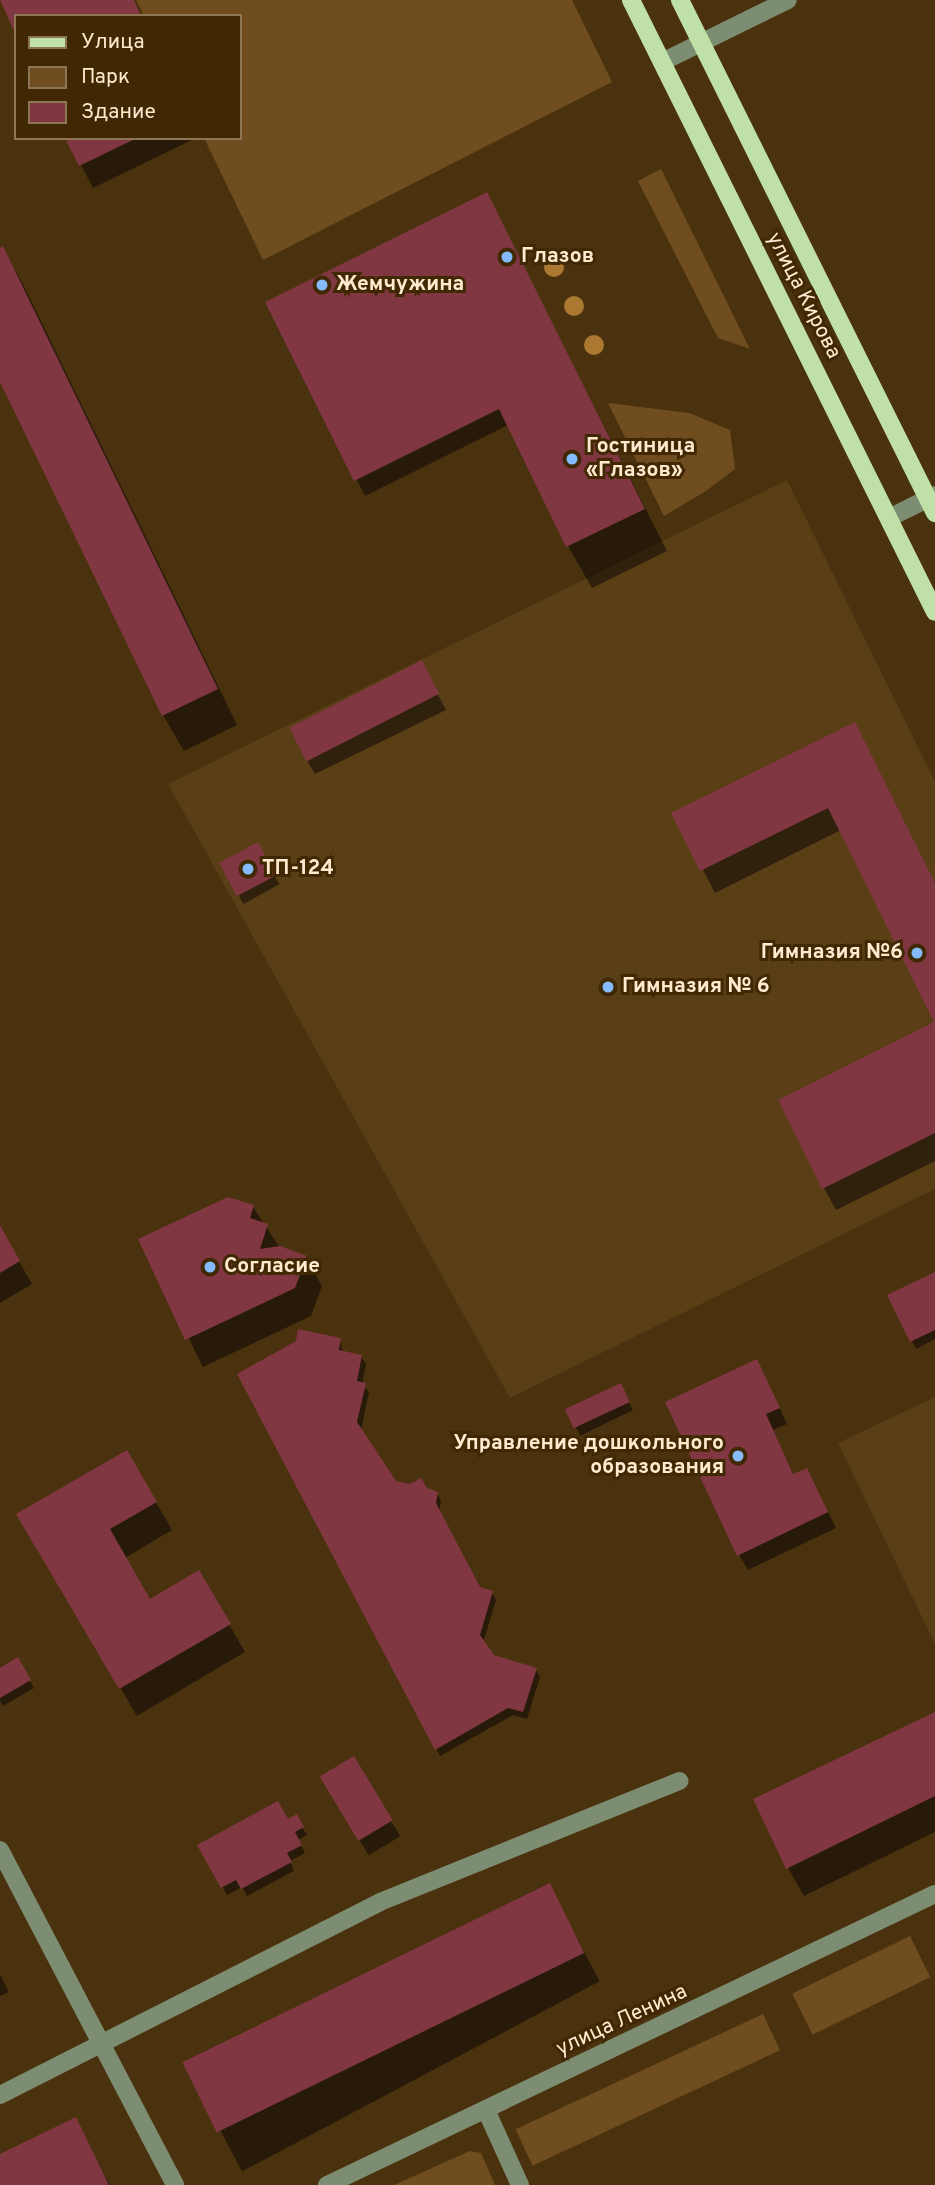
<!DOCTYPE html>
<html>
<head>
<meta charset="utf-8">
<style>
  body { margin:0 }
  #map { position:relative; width:935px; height:2185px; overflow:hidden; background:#4b320f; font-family:Overpass,sans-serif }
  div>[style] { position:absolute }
  .built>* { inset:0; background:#593e16 }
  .green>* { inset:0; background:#6f4d1e; transform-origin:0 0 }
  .shadow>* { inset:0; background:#0007; transform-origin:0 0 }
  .building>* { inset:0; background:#803742; transform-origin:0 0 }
  .minor>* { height:18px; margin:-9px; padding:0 9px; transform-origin:9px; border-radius:9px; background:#7c8d71 }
  .major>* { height:18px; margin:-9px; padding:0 9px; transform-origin:9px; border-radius:9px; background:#bfe1a7 }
  .trees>* { width:20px; height:20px; margin:-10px; border-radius:50%; background:#aa7830 }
  .dots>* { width:19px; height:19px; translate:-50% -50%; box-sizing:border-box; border:4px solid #402803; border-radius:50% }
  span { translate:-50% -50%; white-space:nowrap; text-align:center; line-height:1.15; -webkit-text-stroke:6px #402803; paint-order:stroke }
  .poi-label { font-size:21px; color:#ffead0; font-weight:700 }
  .left { translate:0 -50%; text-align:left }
  .right { translate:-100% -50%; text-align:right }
  .street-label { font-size:21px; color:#ffead0 }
  .legend { position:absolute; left:14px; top:14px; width:228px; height:126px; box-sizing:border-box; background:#402803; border:2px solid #8c7655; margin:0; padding:9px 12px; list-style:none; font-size:21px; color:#ffead0 }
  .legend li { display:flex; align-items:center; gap:14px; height:35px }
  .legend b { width:35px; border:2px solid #8c7655 }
</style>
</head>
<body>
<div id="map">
  <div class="built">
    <div style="clip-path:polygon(787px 480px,935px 782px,935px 1189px,510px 1398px,168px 784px)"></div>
    <div style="clip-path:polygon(935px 1397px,935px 1644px,838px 1443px)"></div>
  </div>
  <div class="green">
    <div style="clip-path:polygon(136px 0,572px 0,612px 82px,263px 260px,204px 138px,240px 138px,240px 16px,144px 16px)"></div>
    <div style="clip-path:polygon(661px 169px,750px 349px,718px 338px,638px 181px)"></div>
    <div style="clip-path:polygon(608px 403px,689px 413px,730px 430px,735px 469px,706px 491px,664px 516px)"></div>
    <div style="left:910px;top:1936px;width:46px;height:131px;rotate:64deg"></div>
    <div style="left:763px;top:2014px;width:40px;height:273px;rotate:65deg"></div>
    <div style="clip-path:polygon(470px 2151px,481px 2153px,495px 2185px,394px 2185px)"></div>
  </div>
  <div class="shadow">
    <div style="clip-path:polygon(67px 138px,196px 138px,93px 188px)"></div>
    <div style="clip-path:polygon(3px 249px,23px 284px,237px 725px,184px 751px,163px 715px,0 378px,0 250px)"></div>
    <div style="clip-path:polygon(268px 302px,585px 389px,667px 551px,592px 588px,568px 546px,508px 425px,365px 496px)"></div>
    <div style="clip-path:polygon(428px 676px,446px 710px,315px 774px,306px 759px)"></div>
    <div style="clip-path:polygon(854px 724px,935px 883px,935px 1020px,841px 830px,715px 893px,674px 814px)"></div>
    <div style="left:257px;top:844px;width:46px;height:41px;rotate:61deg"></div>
    <div style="clip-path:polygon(935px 1024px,935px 1161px,836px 1210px,824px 1188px)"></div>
    <div style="clip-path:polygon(253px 1207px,280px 1248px,306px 1257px,322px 1286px,311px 1316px,203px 1367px,140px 1240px)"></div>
    <div style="clip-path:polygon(0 1228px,32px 1284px,0 1303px)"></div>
    <div style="clip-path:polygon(935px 1273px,935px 1339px,916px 1349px,889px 1296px)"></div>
    <div style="clip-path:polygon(340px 1340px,343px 1353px,361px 1357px,366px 1364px,362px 1384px,369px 1392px,361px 1430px,395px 1483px,437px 1493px,441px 1501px,439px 1512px,479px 1589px,492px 1593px,496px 1600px,483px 1643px,492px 1657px,536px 1670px,540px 1677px,527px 1719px,513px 1715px,440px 1756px,239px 1375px)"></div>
    <div style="clip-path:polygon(765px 1377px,787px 1424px,773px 1430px,794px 1476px,815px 1486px,836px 1528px,748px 1570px,739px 1555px)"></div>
    <div style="clip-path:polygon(624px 1393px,633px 1410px,580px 1436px,568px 1411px)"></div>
    <div style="clip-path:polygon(127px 1452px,172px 1530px,125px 1558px,149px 1602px,199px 1573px,245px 1652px,137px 1716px,19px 1515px)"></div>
    <div style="clip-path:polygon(17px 1659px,34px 1688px,3px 1706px,0 1701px,0 1670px)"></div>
    <div style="clip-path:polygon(935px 1714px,935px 1832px,804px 1896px,788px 1868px)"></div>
    <div style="left:354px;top:1759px;width:90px;height:37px;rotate:59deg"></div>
    <div style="clip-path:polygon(296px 1817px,307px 1835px,298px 1840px,305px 1853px,290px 1861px,294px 1871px,247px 1896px,242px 1887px,227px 1895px,200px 1846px)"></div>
    <div style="left:549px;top:1886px;width:108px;height:405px;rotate:62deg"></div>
    <div style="clip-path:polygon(0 1974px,9px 1992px,0 1996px)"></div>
    <div style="clip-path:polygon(75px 2119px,110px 2185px,0 2185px,0 2156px)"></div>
  </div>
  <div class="building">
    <div style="clip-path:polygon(0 0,134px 0,141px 16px,16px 16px,16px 35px)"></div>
    <div style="clip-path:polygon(65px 138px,137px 138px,79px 166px)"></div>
    <div style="clip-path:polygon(487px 192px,645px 509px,566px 547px,499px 409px,354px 481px,265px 302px)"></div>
    <div style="clip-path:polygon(3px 246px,218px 689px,162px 716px,0 382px,0 248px)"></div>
    <div style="left:422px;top:660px;width:38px;height:149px;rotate:63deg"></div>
    <div style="clip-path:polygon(855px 722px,935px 883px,935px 1133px,822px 1189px,778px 1100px,934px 1022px,828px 808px,700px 871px,671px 813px)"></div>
    <div style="left:258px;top:842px;width:38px;height:44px;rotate:62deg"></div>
    <div style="clip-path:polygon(228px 1197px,254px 1205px,250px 1218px,268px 1224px,260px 1249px,280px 1246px,307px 1256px,295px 1288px,185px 1340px,138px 1239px)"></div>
    <div style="clip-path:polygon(0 1225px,20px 1261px,0 1273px)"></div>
    <div style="clip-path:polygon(935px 1272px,935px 1330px,910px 1342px,887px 1295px)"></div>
    <div style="clip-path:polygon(298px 1329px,341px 1338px,339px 1350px,362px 1355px,357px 1381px,366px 1383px,357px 1422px,396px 1481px,410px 1484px,421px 1478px,427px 1488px,438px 1492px,436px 1503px,480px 1587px,493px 1591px,480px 1635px,494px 1655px,537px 1668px,523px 1712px,508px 1708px,435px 1750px,237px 1374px,296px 1341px)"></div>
    <div style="clip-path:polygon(757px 1359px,780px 1408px,766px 1414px,793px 1474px,807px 1468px,828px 1512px,737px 1556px,665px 1402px)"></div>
    <div style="left:621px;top:1383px;width:21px;height:62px;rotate:65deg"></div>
    <div style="clip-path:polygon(127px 1450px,157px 1502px,110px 1529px,150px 1599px,199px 1570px,231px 1624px,119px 1689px,16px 1514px)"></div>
    <div style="clip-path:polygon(18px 1657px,31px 1680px,0 1698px,0 1668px)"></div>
    <div style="clip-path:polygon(935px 1712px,935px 1796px,786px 1869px,753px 1799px)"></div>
    <div style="left:354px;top:1756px;width:75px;height:40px;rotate:59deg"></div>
    <div style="clip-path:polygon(278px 1801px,288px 1819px,297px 1814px,304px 1827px,295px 1832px,302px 1845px,287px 1853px,292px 1862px,241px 1889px,236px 1880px,221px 1888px,197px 1845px)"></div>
    <div style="left:550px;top:1883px;width:78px;height:409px;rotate:64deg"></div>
    <div style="clip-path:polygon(76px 2117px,109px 2185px,0 2185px,0 2154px)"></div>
  </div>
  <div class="minor">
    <div style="left:662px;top:62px;width:140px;rotate:-26.2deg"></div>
    <div style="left:889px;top:518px;width:51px;rotate:-26.6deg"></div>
    <div style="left:0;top:1850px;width:378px;rotate:62.4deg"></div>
    <div style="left:0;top:2095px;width:426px;rotate:-26.9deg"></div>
    <div style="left:380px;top:1902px;width:323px;rotate:-22deg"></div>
    <div style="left:486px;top:2110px;width:82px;rotate:65.6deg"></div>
    <div style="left:327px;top:2185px;width:674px;rotate:-25.58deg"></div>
  </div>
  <div class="major">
    <div style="left:631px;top:0;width:683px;rotate:63.58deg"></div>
    <div style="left:680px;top:0;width:573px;rotate:63.57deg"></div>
  </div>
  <div class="trees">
    <div style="left:554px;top:267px"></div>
    <div style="left:574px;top:306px"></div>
    <div style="left:594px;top:345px"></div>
  </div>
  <div class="dots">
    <div style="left:507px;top:257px;background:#85bbfb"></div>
    <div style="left:322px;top:285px;background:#85bbfb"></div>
    <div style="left:572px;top:459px;background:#85bbfb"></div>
    <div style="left:248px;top:869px;background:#85bbfb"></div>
    <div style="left:917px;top:953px;background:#85bbfb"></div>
    <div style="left:608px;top:987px;background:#85bbfb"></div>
    <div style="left:210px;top:1267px;background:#85bbfb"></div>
    <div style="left:738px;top:1456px;background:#85bbfb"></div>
  </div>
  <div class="poi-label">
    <span class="left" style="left:521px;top:257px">Глазов</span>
    <span class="left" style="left:336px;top:285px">Жемчужина</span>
    <span class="left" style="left:586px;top:459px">Гостиница<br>«Глазов»</span>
    <span class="left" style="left:262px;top:869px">ТП-124</span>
    <span class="right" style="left:903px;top:953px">Гимназия №6</span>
    <span class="left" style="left:622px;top:987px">Гимназия № 6</span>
    <span class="left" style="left:224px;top:1267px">Согласие</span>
    <span class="right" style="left:724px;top:1456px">Управление дошкольного<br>образования</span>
  </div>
  <div class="street-label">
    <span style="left:803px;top:296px;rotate:63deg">улица Кирова</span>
    <span style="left:622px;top:2021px;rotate:-25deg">улица Ленина</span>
  </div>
  <ul class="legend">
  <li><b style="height:9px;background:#bfe1a7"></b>Улица</li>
  <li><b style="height:19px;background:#6f4d1e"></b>Парк</li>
  <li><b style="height:19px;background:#803742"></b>Здание</li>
  </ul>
</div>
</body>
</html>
